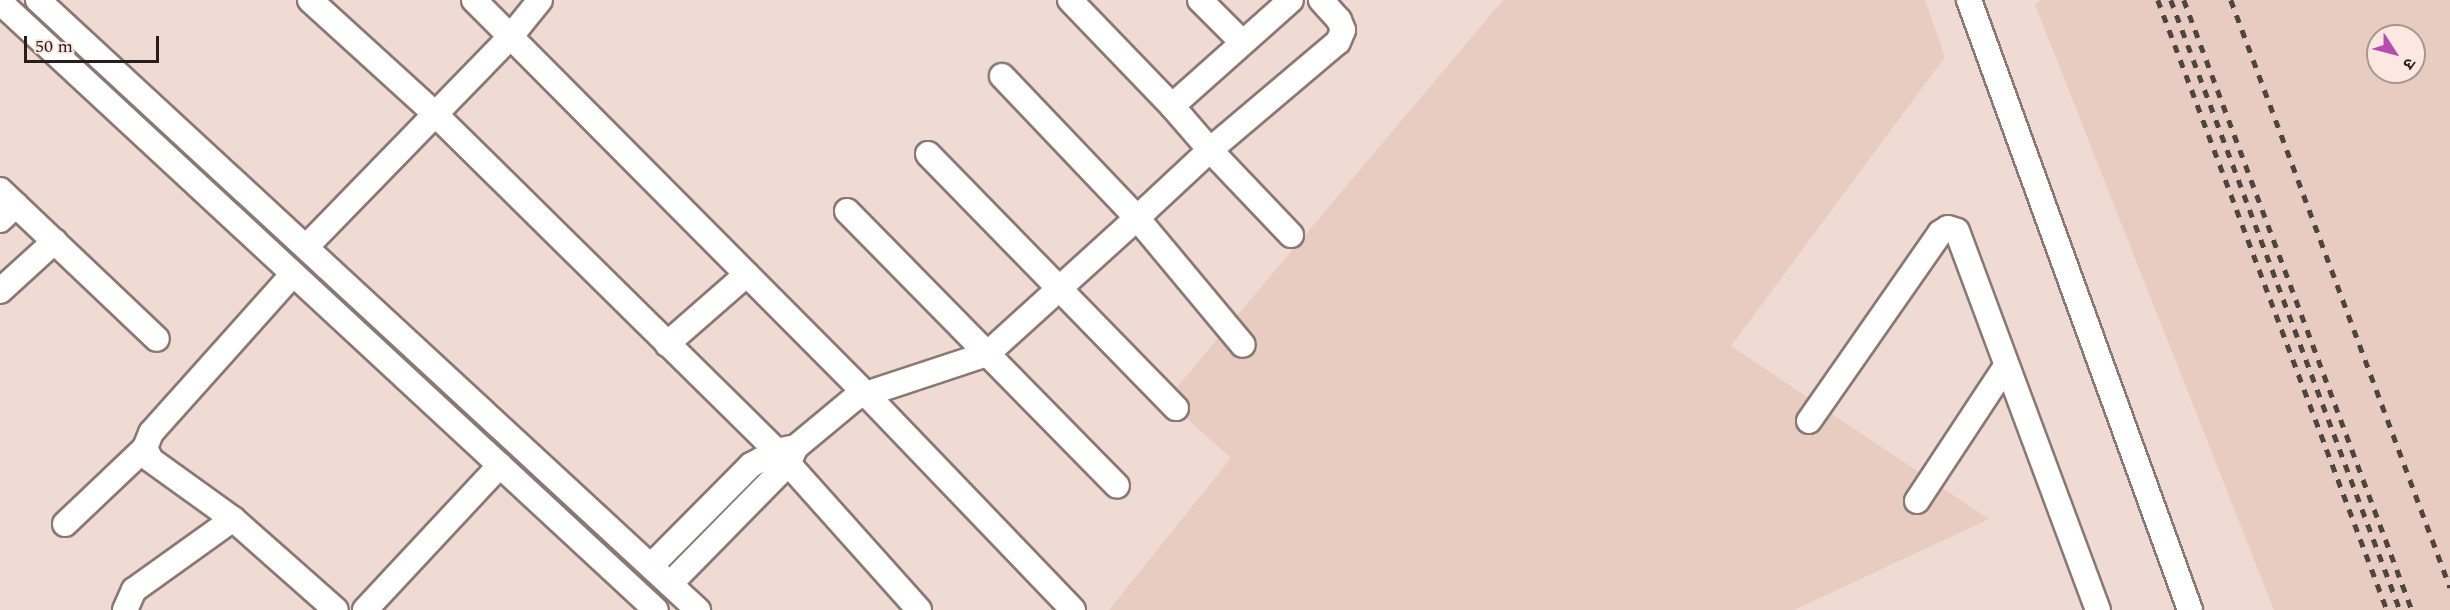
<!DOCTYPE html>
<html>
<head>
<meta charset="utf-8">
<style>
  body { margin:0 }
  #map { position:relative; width:2450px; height:610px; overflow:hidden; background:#efdbd3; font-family:Spectral,"Noto Sans Devanagari",serif }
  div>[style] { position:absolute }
  .built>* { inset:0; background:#e8ccc1 }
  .roads { filter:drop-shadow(2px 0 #8a7972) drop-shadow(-2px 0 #8a7972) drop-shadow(0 2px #8a7972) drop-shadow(0 -2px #8a7972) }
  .minor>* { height:24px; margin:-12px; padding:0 12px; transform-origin:12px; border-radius:12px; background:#fff }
  .rail>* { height:4.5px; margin-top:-2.25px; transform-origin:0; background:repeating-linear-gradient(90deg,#4e4440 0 8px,transparent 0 16px) }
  span { translate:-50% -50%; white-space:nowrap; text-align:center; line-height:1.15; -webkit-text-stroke:6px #fce8e0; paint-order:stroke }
  .north { position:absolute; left:2366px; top:24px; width:60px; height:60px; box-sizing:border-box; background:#fce8e0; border:2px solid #a69791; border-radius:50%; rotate:126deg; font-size:16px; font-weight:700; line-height:24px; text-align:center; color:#251e1b }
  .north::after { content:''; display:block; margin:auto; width:21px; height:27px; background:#b64eb1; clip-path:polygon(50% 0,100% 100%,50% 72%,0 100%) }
  .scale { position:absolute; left:24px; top:36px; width:135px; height:27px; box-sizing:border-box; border:3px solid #251e1b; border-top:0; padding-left:8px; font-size:18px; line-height:21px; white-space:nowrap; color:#251e1b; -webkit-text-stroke:4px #fce8e0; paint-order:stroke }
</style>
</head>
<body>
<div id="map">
  <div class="built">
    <div style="clip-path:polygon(1503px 0,1925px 0,1945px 57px,1731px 346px,1989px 519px,1794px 610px,1109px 610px,1231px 458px,1166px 400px)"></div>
    <div style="clip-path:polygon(evenodd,2041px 0,2450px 0,2450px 610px,2274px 610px,2035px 5px,2041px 0,2378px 36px,2414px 36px,2414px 72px,2378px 72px,2378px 36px)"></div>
  </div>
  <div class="roads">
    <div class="minor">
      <div style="left:38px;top:0;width:899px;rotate:42.75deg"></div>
      <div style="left:310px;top:0;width:168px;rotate:42.3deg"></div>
      <div style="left:434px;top:113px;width:482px;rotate:44.6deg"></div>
      <div style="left:777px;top:451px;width:213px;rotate:48.2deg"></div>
      <div style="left:474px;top:0;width:556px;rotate:45.15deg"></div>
      <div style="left:866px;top:394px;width:127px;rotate:-18.3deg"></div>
      <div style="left:987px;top:354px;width:202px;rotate:-42.2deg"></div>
      <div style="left:1137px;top:218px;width:100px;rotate:-43deg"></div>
      <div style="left:1210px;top:150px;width:58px;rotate:-130.8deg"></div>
      <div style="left:1172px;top:106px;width:159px;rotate:-41.7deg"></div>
      <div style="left:1070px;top:0;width:147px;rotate:46.1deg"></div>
      <div style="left:1200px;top:0;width:58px;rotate:45deg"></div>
      <div style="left:1969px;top:0;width:649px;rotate:70.08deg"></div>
      <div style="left:0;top:2px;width:894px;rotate:42.83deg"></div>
      <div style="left:1002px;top:76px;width:196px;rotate:46.4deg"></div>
      <div style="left:1137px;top:218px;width:165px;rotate:50.2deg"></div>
      <div style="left:928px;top:154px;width:355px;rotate:45.7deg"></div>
      <div style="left:0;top:190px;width:216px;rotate:43.5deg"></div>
      <div style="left:847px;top:211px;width:385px;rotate:45.5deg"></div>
      <div style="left:0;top:220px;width:22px;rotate:-43deg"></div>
      <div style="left:1291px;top:235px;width:117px;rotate:-133.6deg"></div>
      <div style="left:1210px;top:150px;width:167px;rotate:-40.2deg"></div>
      <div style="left:1338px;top:42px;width:13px;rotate:-67deg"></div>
      <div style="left:1343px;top:30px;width:11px;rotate:-112deg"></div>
      <div style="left:1339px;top:20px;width:27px;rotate:-132deg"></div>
      <div style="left:306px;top:247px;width:294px;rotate:-45.8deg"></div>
      <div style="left:511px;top:36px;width:46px;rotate:-51.1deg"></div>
      <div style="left:293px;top:274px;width:213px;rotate:131.8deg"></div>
      <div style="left:151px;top:433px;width:16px;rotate:112deg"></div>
      <div style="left:145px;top:448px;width:13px;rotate:63deg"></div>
      <div style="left:151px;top:460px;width:101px;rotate:35.7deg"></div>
      <div style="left:233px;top:519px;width:137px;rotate:41.5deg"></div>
      <div style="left:0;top:291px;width:74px;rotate:-42.3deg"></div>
      <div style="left:667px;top:344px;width:106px;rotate:-41.2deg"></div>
      <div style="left:1809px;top:421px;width:229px;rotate:-55.1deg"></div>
      <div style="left:1940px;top:233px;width:9px;rotate:-32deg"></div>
      <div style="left:1948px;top:228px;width:9px;rotate:18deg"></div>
      <div style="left:1957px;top:231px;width:404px;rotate:69.6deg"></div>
      <div style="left:1917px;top:501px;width:162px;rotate:-56.6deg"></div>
      <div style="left:65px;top:524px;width:110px;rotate:-43.5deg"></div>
      <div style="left:651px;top:566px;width:142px;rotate:-45.3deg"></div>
      <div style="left:751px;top:465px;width:30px;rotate:-28deg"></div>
      <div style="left:777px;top:451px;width:13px;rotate:-13deg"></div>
      <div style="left:670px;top:584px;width:168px;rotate:-45.5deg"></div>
      <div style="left:788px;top:464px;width:19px;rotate:-65deg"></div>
      <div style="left:796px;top:447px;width:77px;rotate:-39.7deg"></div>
      <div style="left:855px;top:398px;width:12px;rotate:-20deg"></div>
      <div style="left:866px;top:394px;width:299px;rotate:46.2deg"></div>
      <div style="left:125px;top:610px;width:22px;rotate:-66deg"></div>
      <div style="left:134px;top:590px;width:122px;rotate:-35.6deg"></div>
      <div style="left:365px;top:610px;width:198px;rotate:-47deg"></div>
    </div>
  </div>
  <div class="rail">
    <div style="left:2158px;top:0;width:652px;rotate:69.42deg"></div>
    <div style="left:2171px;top:0;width:652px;rotate:69.42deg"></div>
    <div style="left:2184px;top:0;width:651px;rotate:69.51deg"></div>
    <div style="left:2231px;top:0;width:627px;rotate:69.54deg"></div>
  </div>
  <div class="north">उ</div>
  <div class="scale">50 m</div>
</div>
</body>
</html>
